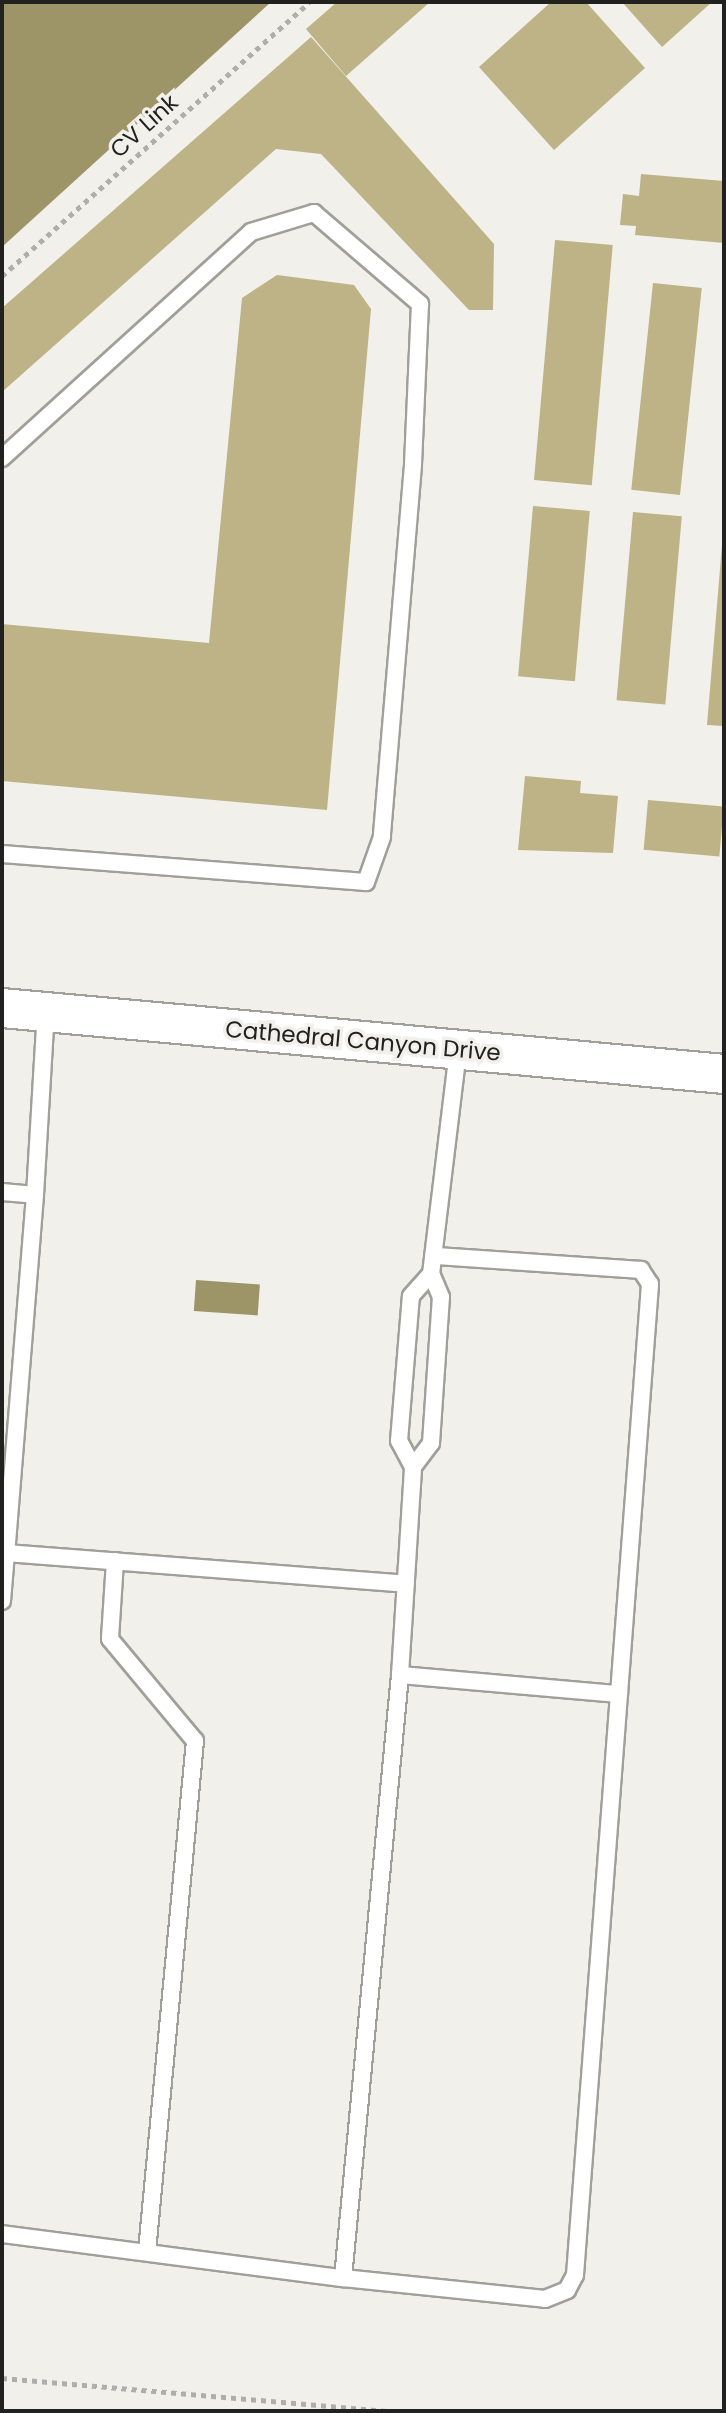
<!DOCTYPE html>
<html>
<head>
<meta charset="utf-8">
<style>
  body { margin:0 }
  #map { position:relative; width:726px; height:2413px; overflow:hidden; background:#f1f0eb; font-family:Poppins,sans-serif }
  div>[style] { position:absolute }
  .water>* { inset:0; background:#9d9467; transform-origin:0 0 }
  .building>* { inset:0; background:#bdb386; transform-origin:0 0 }
  .path>* { height:4.5px; margin-top:-2.25px; transform-origin:0; background:repeating-linear-gradient(90deg,#afaeaa 0 5px,transparent 0 10px) }
  .roads { filter:drop-shadow(2px 0 #a09f9a) drop-shadow(-2px 0 #a09f9a) drop-shadow(0 2px #a09f9a) drop-shadow(0 -2px #a09f9a) }
  .service>* { height:16px; margin:-8px; padding:0 8px; transform-origin:8px; border-radius:8px; background:#fff }
  .tertiary>* { height:38px; margin:-19px; padding:0 19px; transform-origin:19px; border-radius:19px; background:#fff }
  span { translate:-50% -50%; white-space:nowrap; text-align:center; line-height:1.15; -webkit-text-stroke:7px #f1f0eb; paint-order:stroke }
  .street-label { font-size:23px; color:#21211f }
  .frame { position:absolute; inset:0; border:4px solid #21211f; pointer-events:none }
</style>
</head>
<body>
<div id="map">
  <div class="water">
    <div style="clip-path:polygon(2px 2px,271px 2px,2px 247px)"></div>
    <div style="left:196px;top:1280px;width:64px;height:31px;rotate:4deg"></div>
  </div>
  <div class="building">
    <div style="clip-path:polygon(337px 2px,430px 2px,346px 76px,306px 29px)"></div>
    <div style="clip-path:polygon(551px 2px,586px 2px,645px 68px,554px 150px,479px 67px)"></div>
    <div style="clip-path:polygon(622px 2px,712px 2px,662px 47px)"></div>
    <div style="clip-path:polygon(311px 37px,494px 244px,493px 310px,469px 310px,321px 154px,276px 149px,2px 392px,2px 308px)"></div>
    <div style="clip-path:polygon(641px 174px,724px 181px,724px 243px,635px 235px,636px 226px,620px 225px,623px 194px,639px 196px)"></div>
    <div style="left:555px;top:240px;width:58px;height:241px;rotate:5deg"></div>
    <div style="clip-path:polygon(277px 275px,354px 285px,371px 309px,327px 810px,2px 781px,2px 624px,209px 643px,242px 298px)"></div>
    <div style="left:653px;top:283px;width:49px;height:208px;rotate:6deg"></div>
    <div style="left:533px;top:506px;width:57px;height:171px;rotate:5deg"></div>
    <div style="left:633px;top:512px;width:49px;height:189px;rotate:5deg"></div>
    <div style="clip-path:polygon(722px 545px,724px 546px,724px 726px,707px 725px)"></div>
    <div style="clip-path:polygon(525px 776px,581px 781px,580px 793px,618px 796px,613px 853px,518px 850px)"></div>
    <div style="left:648px;top:800px;width:76px;height:50px;rotate:5deg"></div>
  </div>
  <div class="path">
    <div style="left:2px;top:276px;width:411px;rotate:-41.7deg"></div>
    <div style="left:2px;top:2378px;width:386px;rotate:4.9deg"></div>
  </div>
  <div class="roads">
    <div class="service">
      <div style="left:2px;top:458px;width:336px;rotate:-42.2deg"></div>
      <div style="left:251px;top:232px;width:66px;rotate:-16.8deg"></div>
      <div style="left:314px;top:213px;width:140px;rotate:40.6deg"></div>
      <div style="left:420px;top:304px;width:161px;rotate:92.5deg"></div>
      <div style="left:413px;top:465px;width:373px;rotate:94.8deg"></div>
      <div style="left:382px;top:837px;width:48px;rotate:109.6deg"></div>
      <div style="left:366px;top:882px;width:365px;rotate:-175.6deg"></div>
      <div style="left:2px;top:1192px;width:33px;rotate:5deg"></div>
      <div style="left:35px;top:1195px;width:183px;rotate:-86.6deg"></div>
      <div style="left:35px;top:1195px;width:359px;rotate:94.6deg"></div>
      <div style="left:6px;top:1553px;width:401px;rotate:4.4deg"></div>
      <div style="left:413px;top:1467px;width:30px;rotate:-118deg"></div>
      <div style="left:399px;top:1441px;width:145px;rotate:-85.3deg"></div>
      <div style="left:411px;top:1296px;width:30px;rotate:-48deg"></div>
      <div style="left:115px;top:1561px;width:78px;rotate:93.7deg"></div>
      <div style="left:110px;top:1639px;width:133px;rotate:50.2deg"></div>
      <div style="left:195px;top:1741px;width:513px;rotate:95.37deg"></div>
      <div style="left:2px;top:1601px;width:48px;rotate:-85.2deg"></div>
      <div style="left:400px;top:1675px;width:220px;rotate:5deg"></div>
      <div style="left:2px;top:2234px;width:344px;rotate:7.4deg"></div>
      <div style="left:343px;top:2278px;width:606px;rotate:-84.6deg"></div>
      <div style="left:400px;top:1675px;width:208px;rotate:-86.4deg"></div>
      <div style="left:413px;top:1467px;width:30px;rotate:-53deg"></div>
      <div style="left:431px;top:1443px;width:146px;rotate:-86.1deg"></div>
      <div style="left:441px;top:1297px;width:25px;rotate:-113deg"></div>
      <div style="left:431px;top:1274px;width:226px;rotate:-83.1deg"></div>
      <div style="left:343px;top:2278px;width:203px;rotate:5.9deg"></div>
      <div style="left:545px;top:2299px;width:24px;rotate:-22deg"></div>
      <div style="left:567px;top:2290px;width:17px;rotate:-62deg"></div>
      <div style="left:575px;top:2275px;width:994px;rotate:-85.67deg"></div>
      <div style="left:650px;top:1284px;width:17px;rotate:-123deg"></div>
      <div style="left:641px;top:1270px;width:208px;rotate:-176.1deg"></div>
    </div>
    <div class="tertiary">
      <div style="left:2px;top:1008px;width:725px;rotate:5.22deg"></div>
    </div>
  </div>
  <div class="street-label">
    <span style="left:144px;top:126px;rotate:-42deg">CV Link</span>
    <span style="left:363px;top:1041px;rotate:5deg">Cathedral Canyon Drive</span>
  </div>
  <div class="frame"></div>
</div>
</body>
</html>
